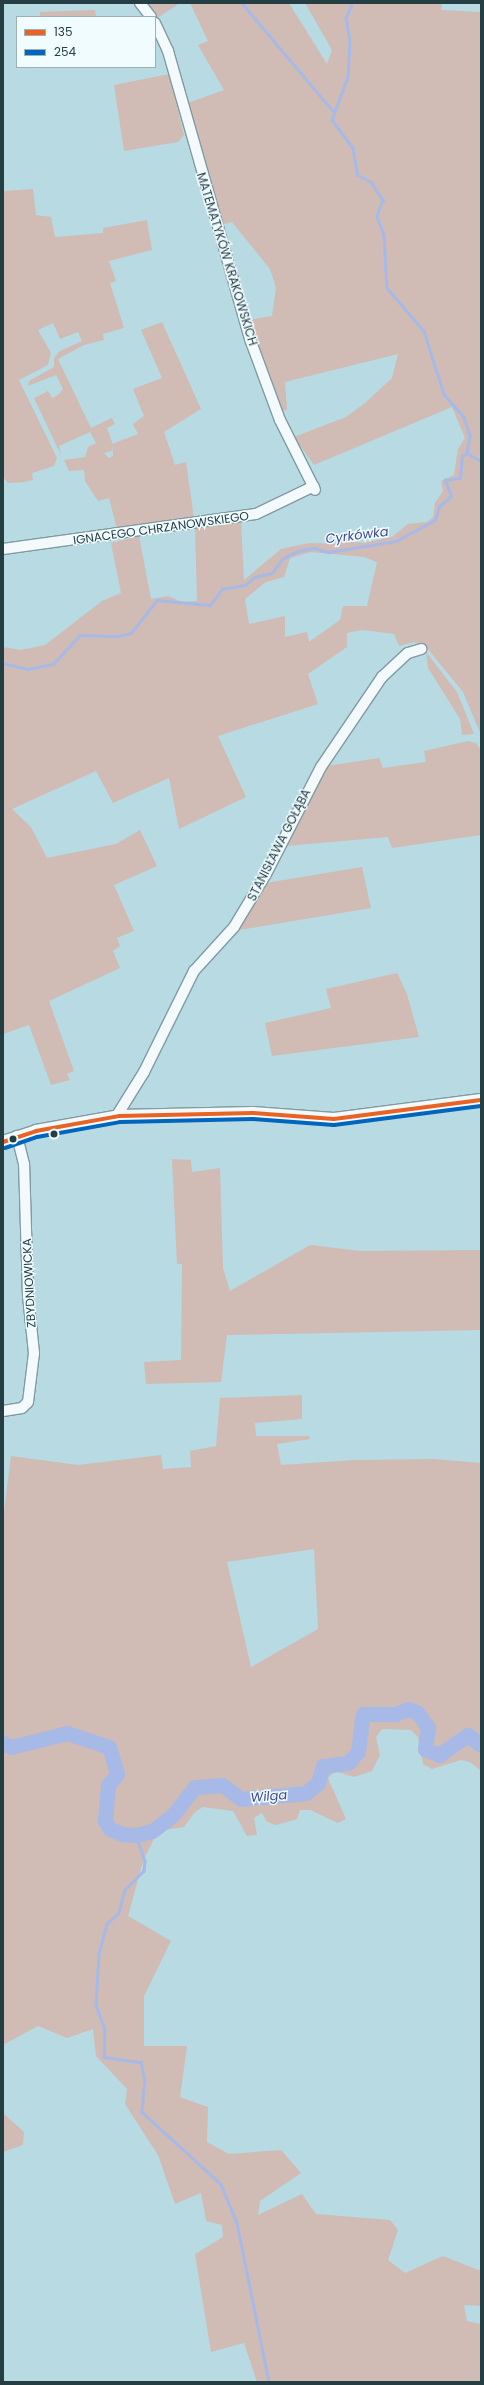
<!DOCTYPE html>
<html>
<head>
<meta charset="utf-8">
<style>
  body { margin:0 }
  #map { position:relative; width:484px; height:2385px; overflow:hidden; background:#b8dae2; font-family:Poppins,sans-serif }
  div>[style] { position:absolute }
  .green>* { inset:0; background:#d0bbb5 }
  .stream>* { height:2.5px; margin:-1.25px; padding:0 1.25px; transform-origin:1.25px; border-radius:1.25px; background:#a7bae7 }
  .river>* { height:15px; margin:-7.5px; padding:0 7.5px; transform-origin:7.5px; border-radius:7.5px; background:#a7bae7 }
  .roads { filter:drop-shadow(1px 0 #809ba2) drop-shadow(-1px 0 #809ba2) drop-shadow(0 1px #809ba2) drop-shadow(0 -1px #809ba2) }
  .minor>* { height:10px; margin:-5px; padding:0 5px; transform-origin:5px; border-radius:5px; background:#f4f9fb }
  .tertiary>* { height:12px; margin:-6px; padding:0 6px; transform-origin:6px; border-radius:6px; background:#f4f9fb }
  .bus-1>* { height:4px; margin:-2px; padding:0 2px; transform-origin:2px; border-radius:2px; background:#e86324 }
  .bus-2>* { height:4px; margin:-2px; padding:0 2px; transform-origin:2px; border-radius:2px; background:#0065bd }
  .dots>* { width:11px; height:11px; translate:-50% -50%; box-sizing:border-box; border:2px solid #f0fcff; border-radius:50% }
  span { translate:-50% -50%; white-space:nowrap; text-align:center; line-height:1.15; -webkit-text-stroke:3px #f0fcff; paint-order:stroke }
  .street-label { font-size:12px; color:#243e44 }
  .water-label { font-size:13px; color:#404991; font-style:italic }
  .frame { position:absolute; inset:0; border:4px solid #243e44; pointer-events:none }
  .legend { position:absolute; left:16px; top:16px; width:140px; height:52px; box-sizing:border-box; background:#f0fcff; border:1px solid #9eb0b4; margin:0; padding:5px 7px; list-style:none; font-size:12px; color:#243e44 }
  .legend li { display:flex; align-items:center; gap:8px; height:20px }
  .legend b { width:20px; border:1px solid #9eb0b4 }
</style>
</head>
<body>
<div id="map">
  <div class="green">
    <div style="clip-path:polygon(146px 3px,180px 3px,157px 18px)"></div>
    <div style="clip-path:polygon(evenodd,190px 3px,289px 3px,327px 64px,332px 50px,305px 3px,442px 3px,441px 10px,481px 12px,481px 735px,463px 692px,427px 648px,414px 642px,399px 646px,394px 634px,362px 630px,347px 633px,347px 647px,308px 674px,318px 704px,218px 736px,246px 797px,179px 829px,169px 778px,113px 803px,96px 771px,12px 809px,31px 827px,47px 858px,116px 844px,140px 830px,157px 866px,114px 885px,134px 931px,117px 938px,120px 946px,113px 951px,120px 968px,49px 1001px,74px 1071px,67px 1074px,70px 1080px,51px 1085px,29px 1025px,3px 1034px,3px 647px,21px 650px,45px 645px,102px 601px,121px 593px,111px 543px,139px 536px,151px 599px,168px 596px,182px 602px,197px 601px,195px 526px,241px 519px,244px 580px,281px 549px,309px 543px,337px 544px,339px 536px,343px 541px,363px 543px,392px 537px,408px 524px,427px 522px,433px 517px,435px 503px,443px 491px,441px 481px,454px 475px,458px 449px,465px 438px,452px 407px,314px 465px,294px 437px,346px 417px,365px 403px,392px 378px,398px 354px,285px 382px,287px 410px,279px 411px,248px 320px,272px 316px,276px 288px,270px 269px,232px 222px,220px 225px,185px 104px,224px 90px,198px 45px,208px 41px,190px 3px,311px 552px,364px 557px,377px 562px,367px 606px,343px 606px,340px 620px,309px 642px,307px 632px,285px 637px,285px 616px,249px 624px,245px 599px,266px 582px,284px 577px,290px 558px,311px 552px)"></div>
    <div style="clip-path:polygon(95px 10px,96px 17px,40px 17px,40px 12px)"></div>
    <div style="clip-path:polygon(169px 74px,184px 135px,178px 142px,124px 151px,114px 85px)"></div>
    <div style="clip-path:polygon(33px 189px,36px 215px,51px 217px,55px 237px,103px 233px,103px 228px,147px 220px,152px 250px,109px 261px,116px 281px,110px 283px,124px 328px,103px 334px,104px 340px,84px 345px,58px 359px,91px 428px,134px 407px,112px 418px,115px 424px,107px 428px,112px 442px,112px 451px,104px 453px,109px 458px,113px 456px,112px 444px,138px 434px,133px 424px,144px 416px,133px 389px,162px 378px,141px 330px,162px 322px,201px 409px,164px 432px,175px 465px,186px 462px,194px 518px,118px 533px,109px 498px,98px 501px,85px 481px,84px 470px,69px 471px,64px 460px,85px 457px,88px 447px,96px 443px,90px 432px,59px 446px,61px 455px,34px 398px,48px 391px,52px 398px,58px 395px,63px 389px,56px 375px,28px 386px,29px 381px,54px 367px,54px 358px,60px 351px,82px 341px,78px 332px,60px 339px,53px 323px,38px 330px,51px 353px,48px 365px,19px 380px,57px 458px,54px 466px,32px 473px,33px 480px,24px 482px,8px 483px,3px 477px,3px 191px)"></div>
    <div style="clip-path:polygon(426px 652px,457px 692px,474px 734px,462px 735px,460px 719px,428px 668px)"></div>
    <div style="clip-path:polygon(468px 741px,476px 743px,481px 750px,481px 835px,392px 848px,388px 837px,286px 846px,327px 766px,379px 758px,383px 768px,426px 762px,424px 751px)"></div>
    <div style="clip-path:polygon(362px 867px,371px 908px,239px 930px,266px 883px)"></div>
    <div style="clip-path:polygon(397px 973px,407px 994px,419px 1037px,272px 1056px,265px 1023px,331px 1008px,326px 989px)"></div>
    <div style="clip-path:polygon(172px 1159px,191px 1160px,192px 1172px,220px 1168px,223px 1268px,230px 1291px,310px 1245px,361px 1251px,481px 1250px,481px 1330px,227px 1335px,221px 1382px,146px 1384px,144px 1362px,181px 1360px,182px 1264px,177px 1264px)"></div>
    <div style="clip-path:polygon(evenodd,302px 1395px,302px 1419px,255px 1423px,256px 1436px,309px 1436px,310px 1439px,277px 1444px,281px 1465px,355px 1460px,434px 1459px,481px 1463px,481px 1771px,470px 1762px,461px 1760px,432px 1769px,423px 1764px,418px 1737px,411px 1730px,382px 1729px,376px 1737px,380px 1755px,372px 1771px,354px 1777px,335px 1771px,328px 1778px,346px 1819px,338px 1823px,310px 1810px,300px 1810px,297px 1819px,276px 1825px,267px 1822px,262px 1813px,254px 1818px,257px 1835px,247px 1836px,233px 1811px,203px 1807px,195px 1812px,184px 1827px,163px 1830px,156px 1835px,143px 1861px,128px 1916px,171px 1941px,144px 1996px,144px 2046px,187px 2046px,180px 2097px,208px 2107px,207px 2142px,229px 2154px,281px 2150px,301px 2173px,260px 2201px,258px 2215px,302px 2194px,316px 2214px,390px 2220px,398px 2230px,388px 2260px,405px 2273px,443px 2256px,481px 2271px,481px 2306px,464px 2305px,467px 2321px,481px 2324px,481px 2382px,257px 2382px,244px 2343px,211px 2352px,195px 2254px,223px 2237px,222px 2225px,206px 2221px,201px 2193px,175px 2204px,158px 2155px,125px 2104px,127px 2089px,96px 2056px,93px 2029px,67px 2038px,38px 2026px,3px 2045px,3px 1519px,11px 1456px,78px 1465px,161px 1455px,163px 1469px,191px 1467px,190px 1451px,216px 1446px,220px 1398px,302px 1395px,314px 1549px,318px 1629px,251px 1667px,227px 1562px,314px 1549px)"></div>
    <div style="clip-path:polygon(3px 2113px,24px 2132px,23px 2145px,3px 2152px)"></div>
  </div>
  <div class="stream">
    <div style="left:242px;top:3px;width:141px;rotate:49.9deg"></div>
    <div style="left:353px;top:3px;width:17px;rotate:115deg"></div>
    <div style="left:346px;top:18px;width:23px;rotate:80deg"></div>
    <div style="left:350px;top:41px;width:36px;rotate:93deg"></div>
    <div style="left:348px;top:77px;width:46px;rotate:110.4deg"></div>
    <div style="left:332px;top:120px;width:35px;rotate:53deg"></div>
    <div style="left:353px;top:148px;width:27px;rotate:80deg"></div>
    <div style="left:358px;top:175px;width:15px;rotate:28deg"></div>
    <div style="left:371px;top:182px;width:22px;rotate:56deg"></div>
    <div style="left:383px;top:200px;width:17px;rotate:111deg"></div>
    <div style="left:377px;top:216px;width:20px;rotate:70deg"></div>
    <div style="left:384px;top:235px;width:53px;rotate:86.8deg"></div>
    <div style="left:387px;top:288px;width:57px;rotate:49.3deg"></div>
    <div style="left:424px;top:331px;width:66px;rotate:72.4deg"></div>
    <div style="left:444px;top:394px;width:30px;rotate:49deg"></div>
    <div style="left:464px;top:417px;width:20px;rotate:72deg"></div>
    <div style="left:470px;top:436px;width:17px;rotate:100deg"></div>
    <div style="left:3px;top:663px;width:25px;rotate:14deg"></div>
    <div style="left:27px;top:669px;width:26px;rotate:-11deg"></div>
    <div style="left:53px;top:664px;width:40px;rotate:-47deg"></div>
    <div style="left:80px;top:635px;width:37px;rotate:2deg"></div>
    <div style="left:117px;top:636px;width:14px;rotate:-12deg"></div>
    <div style="left:131px;top:633px;width:42px;rotate:-51.8deg"></div>
    <div style="left:157px;top:600px;width:53px;rotate:5.4deg"></div>
    <div style="left:210px;top:605px;width:20px;rotate:-53deg"></div>
    <div style="left:222px;top:589px;width:23px;rotate:-10deg"></div>
    <div style="left:245px;top:585px;width:13px;rotate:-39deg"></div>
    <div style="left:255px;top:577px;width:17px;rotate:-13deg"></div>
    <div style="left:272px;top:573px;width:17px;rotate:-54deg"></div>
    <div style="left:282px;top:559px;width:18px;rotate:-27deg"></div>
    <div style="left:298px;top:551px;width:16px;rotate:-11deg"></div>
    <div style="left:314px;top:548px;width:15px;rotate:16deg"></div>
    <div style="left:328px;top:552px;width:69px;rotate:-9.2deg"></div>
    <div style="left:396px;top:541px;width:44px;rotate:-28.3deg"></div>
    <div style="left:435px;top:520px;width:14px;rotate:-73deg"></div>
    <div style="left:439px;top:507px;width:16px;rotate:-43deg"></div>
    <div style="left:451px;top:496px;width:17px;rotate:-111deg"></div>
    <div style="left:445px;top:480px;width:15px;rotate:-8deg"></div>
    <div style="left:460px;top:478px;width:22px;rotate:-85deg"></div>
    <div style="left:462px;top:456px;width:6px;rotate:-31deg"></div>
    <div style="left:467px;top:453px;width:16px;rotate:30deg"></div>
    <div style="left:136px;top:1835px;width:28px;rotate:71deg"></div>
    <div style="left:145px;top:1861px;width:10px;rotate:96deg"></div>
    <div style="left:144px;top:1871px;width:27px;rotate:135deg"></div>
    <div style="left:125px;top:1890px;width:24px;rotate:105deg"></div>
    <div style="left:119px;top:1913px;width:16px;rotate:137deg"></div>
    <div style="left:107px;top:1924px;width:30px;rotate:105deg"></div>
    <div style="left:99px;top:1953px;width:52px;rotate:93.3deg"></div>
    <div style="left:96px;top:2005px;width:27px;rotate:70deg"></div>
    <div style="left:105px;top:2030px;width:27px;rotate:92deg"></div>
    <div style="left:104px;top:2057px;width:37px;rotate:8deg"></div>
    <div style="left:141px;top:2062px;width:19px;rotate:78deg"></div>
    <div style="left:145px;top:2081px;width:31px;rotate:96deg"></div>
    <div style="left:142px;top:2112px;width:107px;rotate:42.3deg"></div>
    <div style="left:221px;top:2184px;width:42px;rotate:67.7deg"></div>
    <div style="left:237px;top:2223px;width:162px;rotate:78.6deg"></div>
  </div>
  <div class="river">
    <div style="left:3px;top:1743px;width:9px;rotate:27deg"></div>
    <div style="left:11px;top:1747px;width:58px;rotate:-14deg"></div>
    <div style="left:67px;top:1733px;width:44px;rotate:18.4deg"></div>
    <div style="left:109px;top:1747px;width:28px;rotate:73deg"></div>
    <div style="left:117px;top:1774px;width:14px;rotate:129deg"></div>
    <div style="left:108px;top:1785px;width:36px;rotate:95deg"></div>
    <div style="left:105px;top:1821px;width:9px;rotate:58deg"></div>
    <div style="left:110px;top:1829px;width:13px;rotate:23deg"></div>
    <div style="left:122px;top:1834px;width:14px;rotate:4deg"></div>
    <div style="left:136px;top:1835px;width:16px;rotate:-14deg"></div>
    <div style="left:152px;top:1831px;width:25px;rotate:-37deg"></div>
    <div style="left:172px;top:1816px;width:37px;rotate:-52deg"></div>
    <div style="left:195px;top:1787px;width:27px;rotate:-4deg"></div>
    <div style="left:222px;top:1785px;width:24px;rotate:36deg"></div>
    <div style="left:241px;top:1799px;width:65px;rotate:-5.3deg"></div>
    <div style="left:306px;top:1793px;width:16px;rotate:-40deg"></div>
    <div style="left:318px;top:1783px;width:18px;rotate:-74deg"></div>
    <div style="left:323px;top:1766px;width:25px;rotate:-7deg"></div>
    <div style="left:348px;top:1763px;width:15px;rotate:-48deg"></div>
    <div style="left:358px;top:1752px;width:38px;rotate:-83deg"></div>
    <div style="left:363px;top:1714px;width:32px"></div>
    <div style="left:395px;top:1714px;width:14px;rotate:-21deg"></div>
    <div style="left:408px;top:1709px;width:9px;rotate:18deg"></div>
    <div style="left:417px;top:1712px;width:19px;rotate:54deg"></div>
    <div style="left:428px;top:1727px;width:22px;rotate:98deg"></div>
    <div style="left:425px;top:1749px;width:15px;rotate:23deg"></div>
    <div style="left:439px;top:1755px;width:35px;rotate:-35deg"></div>
    <div style="left:468px;top:1735px;width:16px;rotate:38deg"></div>
  </div>
  <div class="roads">
    <div class="minor">
      <div style="left:140px;top:3px;width:18px;rotate:52deg"></div>
      <div style="left:155px;top:23px;width:31px;rotate:65deg"></div>
      <div style="left:168px;top:51px;width:299px;rotate:74.1deg"></div>
      <div style="left:250px;top:339px;width:86px;rotate:69.7deg"></div>
      <div style="left:280px;top:420px;width:78px;rotate:63.4deg"></div>
      <div style="left:3px;top:549px;width:255px;rotate:-7.9deg"></div>
      <div style="left:256px;top:514px;width:64px;rotate:-25.8deg"></div>
      <div style="left:116px;top:1117px;width:53px;rotate:-58.1deg"></div>
      <div style="left:144px;top:1072px;width:113px;rotate:-63.7deg"></div>
      <div style="left:194px;top:971px;width:59px;rotate:-47.7deg"></div>
      <div style="left:234px;top:927px;width:62px;rotate:-58.9deg"></div>
      <div style="left:266px;top:874px;width:120px;rotate:-62.8deg"></div>
      <div style="left:321px;top:767px;width:109px;rotate:-55.9deg"></div>
      <div style="left:382px;top:677px;width:35px;rotate:-43deg"></div>
      <div style="left:408px;top:653px;width:14px;rotate:-17deg"></div>
      <div style="left:3px;top:1411px;width:19px;rotate:-9deg"></div>
      <div style="left:22px;top:1408px;width:8px;rotate:-45deg"></div>
      <div style="left:28px;top:1402px;width:49px;rotate:-83deg"></div>
      <div style="left:34px;top:1353px;width:57px;rotate:-96deg"></div>
      <div style="left:28px;top:1296px;width:132px;rotate:-91.7deg"></div>
      <div style="left:24px;top:1164px;width:29px;rotate:-104deg"></div>
    </div>
    <div class="tertiary">
      <div style="left:3px;top:1142px;width:35px;rotate:-18deg"></div>
      <div style="left:36px;top:1131px;width:84px;rotate:-10.2deg"></div>
      <div style="left:119px;top:1116px;width:134px;rotate:-1.3deg"></div>
      <div style="left:253px;top:1113px;width:81px;rotate:4.2deg"></div>
      <div style="left:334px;top:1119px;width:148px;rotate:-7.4deg"></div>
    </div>
  </div>
  <div class="bus-1">
    <div style="left:3px;top:1142px;width:35px;rotate:-18deg"></div>
    <div style="left:36px;top:1131px;width:84px;rotate:-10.2deg"></div>
    <div style="left:119px;top:1116px;width:134px;rotate:-1.3deg"></div>
    <div style="left:253px;top:1113px;width:81px;rotate:4.2deg"></div>
    <div style="left:334px;top:1119px;width:148px;rotate:-7.4deg"></div>
  </div>
  <div class="bus-2">
    <div style="left:5px;top:1148px;width:34px;rotate:-19deg"></div>
    <div style="left:37px;top:1137px;width:84px;rotate:-10.2deg"></div>
    <div style="left:120px;top:1122px;width:133px;rotate:-1.3deg"></div>
    <div style="left:253px;top:1119px;width:81px;rotate:4.2deg"></div>
    <div style="left:334px;top:1125px;width:148px;rotate:-7.4deg"></div>
  </div>
  <div class="dots">
    <div style="left:54px;top:1134px;background:#243e44"></div>
    <div style="left:13px;top:1139px;background:#243e44"></div>
  </div>
  <div class="street-label">
    <span style="left:227px;top:259px;rotate:73deg">MATEMATYKÓW KRAKOWSKICH</span>
    <span style="left:161px;top:528px;rotate:-8deg">IGNACEGO CHRZANOWSKIEGO</span>
    <span style="left:279px;top:845px;rotate:-63deg">STANISŁAWA GOŁĄBA</span>
    <span style="left:29px;top:1283px;rotate:-93deg">ZBYDNIOWICKA</span>
  </div>
  <div class="water-label">
    <span style="left:357px;top:536px;rotate:-7deg">Cyrkówka</span>
    <span style="left:269px;top:1797px;rotate:-5deg">Wilga</span>
  </div>
  <div class="frame"></div>
  <ul class="legend">
  <li><b style="height:5px;background:#e86324"></b>135</li>
  <li><b style="height:5px;background:#0065bd"></b>254</li>
  </ul>
</div>
</body>
</html>
